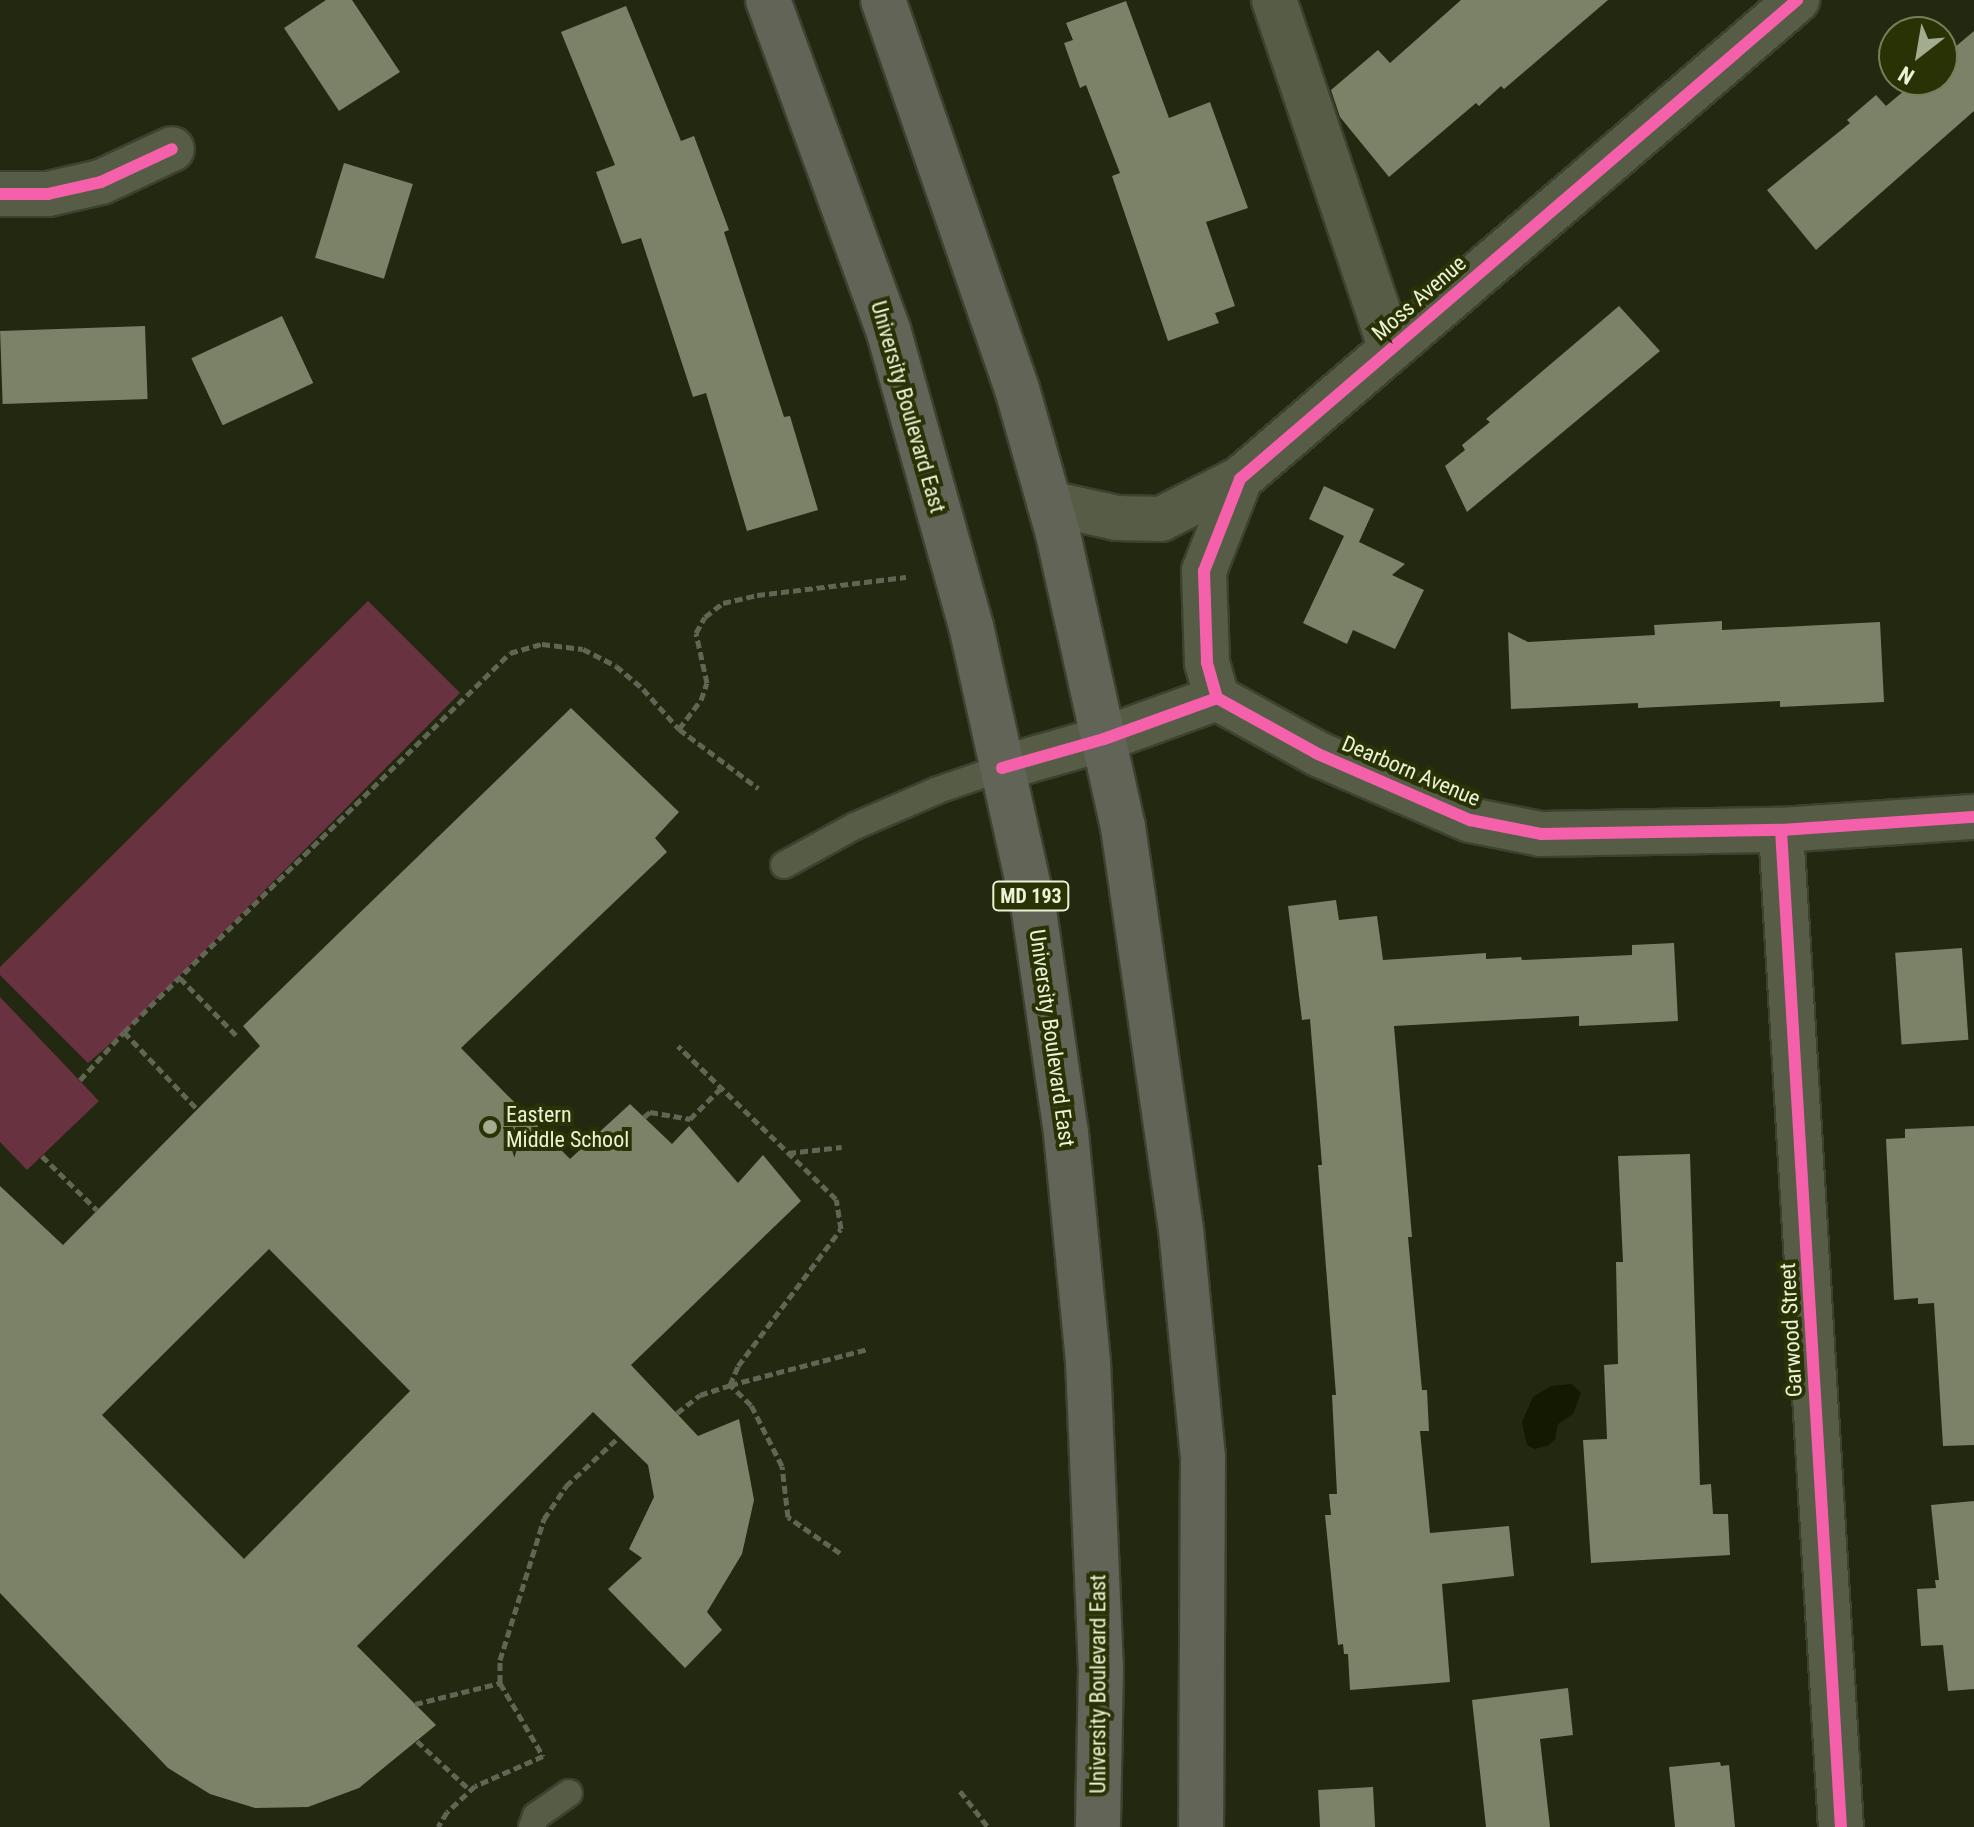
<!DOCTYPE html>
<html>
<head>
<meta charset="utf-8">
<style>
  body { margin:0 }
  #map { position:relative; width:1974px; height:1827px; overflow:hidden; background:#232810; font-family:"Roboto Condensed",sans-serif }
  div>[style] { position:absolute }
  .green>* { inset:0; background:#683241 }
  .water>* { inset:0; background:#141902 }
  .building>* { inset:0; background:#7c8267; transform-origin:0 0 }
  .path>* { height:5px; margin-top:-2.5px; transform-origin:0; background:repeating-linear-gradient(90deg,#616553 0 8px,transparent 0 12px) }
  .roads { filter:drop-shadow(2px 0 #3d4230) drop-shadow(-2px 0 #3d4230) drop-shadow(0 2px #3d4230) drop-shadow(0 -2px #3d4230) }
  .service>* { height:26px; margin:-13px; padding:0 13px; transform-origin:13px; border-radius:13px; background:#575c47 }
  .minor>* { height:44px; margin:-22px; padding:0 22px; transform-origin:22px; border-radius:22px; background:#575c47 }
  .primary>* { height:44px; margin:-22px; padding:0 22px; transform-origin:22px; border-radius:22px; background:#616457 }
  .cycleway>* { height:12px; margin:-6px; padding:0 6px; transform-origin:6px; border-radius:6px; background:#f560ab }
  .dots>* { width:22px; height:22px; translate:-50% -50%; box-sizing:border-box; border:4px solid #293205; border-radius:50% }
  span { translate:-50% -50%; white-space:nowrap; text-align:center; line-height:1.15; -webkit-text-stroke:8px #293205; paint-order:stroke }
  .shield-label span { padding:2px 6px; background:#293205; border:2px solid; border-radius:6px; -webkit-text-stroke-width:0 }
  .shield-label { font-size:20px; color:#eaf3d5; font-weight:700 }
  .street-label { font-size:22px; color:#eaf3d5 }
  .poi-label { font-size:22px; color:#eaf3d5 }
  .left { translate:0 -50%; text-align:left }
  .north { position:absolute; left:1878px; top:16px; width:80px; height:80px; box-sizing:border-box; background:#293205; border:2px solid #767f58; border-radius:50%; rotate:211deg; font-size:22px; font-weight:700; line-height:32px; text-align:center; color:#eaf3d5 }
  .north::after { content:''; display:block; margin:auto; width:28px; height:36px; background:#a4ac90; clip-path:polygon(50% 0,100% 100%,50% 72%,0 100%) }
</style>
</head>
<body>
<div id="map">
  <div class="green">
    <div style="clip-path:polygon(368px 601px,460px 693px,124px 1032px,88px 1063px,0 975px,0 967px)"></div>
    <div style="clip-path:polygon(0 997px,99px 1101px,27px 1170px,0 1142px)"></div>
  </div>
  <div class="water">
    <div style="clip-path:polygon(1572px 1384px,1581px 1393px,1573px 1414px,1558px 1424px,1555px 1439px,1549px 1445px,1535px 1449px,1527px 1445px,1522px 1422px,1533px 1397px,1551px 1386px)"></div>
  </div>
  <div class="building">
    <div style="clip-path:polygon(326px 0,352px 0,400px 72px,339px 111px,284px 28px)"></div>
    <div style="clip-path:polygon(1461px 0,1608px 0,1504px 89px,1501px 86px,1479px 106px,1476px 103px,1389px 177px,1340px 117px,1331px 90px,1378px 50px,1390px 63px)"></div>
    <div style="clip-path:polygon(1126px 1px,1169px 118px,1210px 102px,1248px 208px,1206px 222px,1235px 306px,1215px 313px,1219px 323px,1168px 341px,1112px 176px,1120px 173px,1086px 85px,1080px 88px,1064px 43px,1073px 40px,1066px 23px)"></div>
    <div style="clip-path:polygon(626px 6px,681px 141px,694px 136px,729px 230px,724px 232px,784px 417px,790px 416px,818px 510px,747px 531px,706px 393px,693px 397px,641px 238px,622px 244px,596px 172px,615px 165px,561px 32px)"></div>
    <div style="clip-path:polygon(1974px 31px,1974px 111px,1816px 250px,1767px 190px,1850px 123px,1847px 120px,1876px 95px,1886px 106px,1917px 80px,1942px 80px,1942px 58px)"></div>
    <div style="left:344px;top:163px;width:72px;height:99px;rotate:17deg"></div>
    <div style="clip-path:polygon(1619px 306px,1660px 351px,1467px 512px,1445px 466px,1465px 450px,1462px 445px,1490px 422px,1486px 419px)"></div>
    <div style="left:282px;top:316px;width:74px;height:100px;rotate:65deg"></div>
    <div style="left:145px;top:326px;width:73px;height:145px;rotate:88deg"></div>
    <div style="clip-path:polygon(1324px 486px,1374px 509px,1359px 542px,1405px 564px,1392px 575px,1424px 590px,1395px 649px,1353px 630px,1347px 644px,1303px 623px,1344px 536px,1309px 519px)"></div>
    <div style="clip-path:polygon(1722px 621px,1722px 630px,1880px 622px,1884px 702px,1780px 707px,1780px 701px,1638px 708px,1638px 703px,1511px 709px,1508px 632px,1528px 642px,1655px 635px,1654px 625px)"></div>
    <div style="clip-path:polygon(evenodd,571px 708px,679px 812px,655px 838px,667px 852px,461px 1048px,570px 1159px,630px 1104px,672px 1144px,689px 1126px,738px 1183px,763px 1155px,801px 1201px,631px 1365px,698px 1436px,739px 1419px,754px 1500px,742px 1554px,707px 1612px,722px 1630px,685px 1668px,608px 1589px,642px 1558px,629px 1549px,654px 1497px,648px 1465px,593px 1412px,357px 1646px,436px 1725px,359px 1788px,308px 1807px,255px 1808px,210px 1794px,168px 1768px,0 1593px,0 1186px,63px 1245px,260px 1046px,243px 1026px,571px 708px,269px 1249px,410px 1391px,244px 1559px,102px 1415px,269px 1249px)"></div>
    <div style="clip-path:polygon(1336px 900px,1339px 920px,1377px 916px,1383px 960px,1486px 953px,1486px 959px,1521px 957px,1522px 960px,1632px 955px,1632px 945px,1674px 943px,1678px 1021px,1579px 1026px,1579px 1016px,1394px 1026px,1412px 1237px,1408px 1237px,1422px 1390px,1427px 1390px,1429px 1431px,1420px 1431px,1430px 1533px,1509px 1526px,1514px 1576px,1442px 1584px,1450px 1682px,1350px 1690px,1348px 1654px,1344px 1654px,1343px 1644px,1338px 1645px,1325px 1515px,1331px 1515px,1329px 1494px,1337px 1494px,1332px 1395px,1336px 1395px,1318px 1165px,1322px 1165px,1310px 1019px,1302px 1020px,1288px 906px)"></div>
    <div style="left:1962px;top:948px;width:92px;height:67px;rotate:86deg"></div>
    <div style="clip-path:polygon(1974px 1126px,1974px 1445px,1943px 1446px,1934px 1303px,1918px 1304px,1918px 1298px,1894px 1300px,1886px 1139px,1905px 1138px,1905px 1129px)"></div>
    <div style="clip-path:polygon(1690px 1154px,1700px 1485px,1711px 1484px,1713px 1514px,1728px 1514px,1730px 1555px,1591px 1563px,1583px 1440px,1607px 1439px,1604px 1365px,1618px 1364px,1616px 1262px,1623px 1262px,1618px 1156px)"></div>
    <div style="clip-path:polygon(1974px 1501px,1974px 1689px,1948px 1691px,1943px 1645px,1921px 1646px,1917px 1589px,1936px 1588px,1935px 1580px,1939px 1580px,1931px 1505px)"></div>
    <div style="clip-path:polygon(1568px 1688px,1573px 1735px,1540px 1739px,1550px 1827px,1486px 1827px,1472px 1700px)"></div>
    <div style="clip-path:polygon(1720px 1762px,1721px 1766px,1729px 1765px,1735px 1827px,1675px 1827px,1669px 1767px)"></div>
    <div style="left:1373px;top:1787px;width:40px;height:55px;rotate:87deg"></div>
  </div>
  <div class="path">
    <div style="left:679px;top:729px;width:36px;rotate:-53deg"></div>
    <div style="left:701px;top:700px;width:18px;rotate:-71deg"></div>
    <div style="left:707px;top:683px;width:51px;rotate:-102.4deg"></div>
    <div style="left:696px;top:633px;width:18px;rotate:-61deg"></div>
    <div style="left:705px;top:617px;width:23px;rotate:-38deg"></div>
    <div style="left:723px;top:603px;width:35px;rotate:-13deg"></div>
    <div style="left:757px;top:595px;width:150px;rotate:-6.9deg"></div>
    <div style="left:180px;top:978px;width:84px;rotate:45.5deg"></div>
    <div style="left:124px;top:1032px;width:106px;rotate:46.5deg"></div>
    <div style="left:80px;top:1080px;width:65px;rotate:-47.5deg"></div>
    <div style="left:124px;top:1032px;width:541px;rotate:-44.48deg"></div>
    <div style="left:510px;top:653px;width:33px;rotate:-16deg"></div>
    <div style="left:542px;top:644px;width:41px;rotate:7deg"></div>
    <div style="left:583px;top:649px;width:37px;rotate:27deg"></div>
    <div style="left:616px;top:666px;width:35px;rotate:40deg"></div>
    <div style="left:643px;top:689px;width:54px;rotate:48deg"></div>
    <div style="left:679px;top:729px;width:99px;rotate:36.8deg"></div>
    <div style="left:644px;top:1117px;width:8px;rotate:-40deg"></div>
    <div style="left:650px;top:1112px;width:41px;rotate:9.9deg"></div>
    <div style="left:690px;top:1119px;width:44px;rotate:-45deg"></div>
    <div style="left:788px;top:1153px;width:54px;rotate:-6.3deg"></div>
    <div style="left:42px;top:1156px;width:77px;rotate:44.5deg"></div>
    <div style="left:677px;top:1413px;width:29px;rotate:-38deg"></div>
    <div style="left:700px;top:1395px;width:32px;rotate:-18deg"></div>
    <div style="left:730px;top:1385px;width:21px;rotate:-67deg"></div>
    <div style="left:738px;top:1366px;width:171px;rotate:-53.1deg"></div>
    <div style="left:841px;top:1229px;width:30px;rotate:-99deg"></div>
    <div style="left:836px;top:1199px;width:220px;rotate:-135.9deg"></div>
    <div style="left:840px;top:1553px;width:63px;rotate:-145.3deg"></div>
    <div style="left:788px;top:1517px;width:51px;rotate:-96.7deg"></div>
    <div style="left:782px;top:1466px;width:68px;rotate:-116.9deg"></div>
    <div style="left:751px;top:1405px;width:29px;rotate:-136deg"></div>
    <div style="left:730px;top:1385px;width:143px;rotate:-14.6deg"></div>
    <div style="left:500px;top:1683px;width:23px;rotate:-90deg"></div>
    <div style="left:500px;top:1660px;width:148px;rotate:-72.7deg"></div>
    <div style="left:544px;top:1519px;width:40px;rotate:-56deg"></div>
    <div style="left:566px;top:1486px;width:72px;rotate:-42.8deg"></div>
    <div style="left:415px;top:1704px;width:88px;rotate:-13.9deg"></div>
    <div style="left:500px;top:1683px;width:85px;rotate:59.5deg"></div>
    <div style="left:543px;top:1756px;width:74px;rotate:156.2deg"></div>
    <div style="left:475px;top:1786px;width:38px;rotate:137deg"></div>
    <div style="left:447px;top:1812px;width:17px;rotate:121deg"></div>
    <div style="left:417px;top:1741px;width:72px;rotate:42.8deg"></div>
    <div style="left:960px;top:1791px;width:46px;rotate:52.1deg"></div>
  </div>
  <div class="roads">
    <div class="service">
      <div style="left:784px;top:865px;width:81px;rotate:-28.8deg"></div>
      <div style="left:855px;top:826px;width:90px;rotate:-23.4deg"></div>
      <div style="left:938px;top:790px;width:68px;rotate:-19deg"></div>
      <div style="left:532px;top:1827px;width:12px;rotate:-70deg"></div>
      <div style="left:536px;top:1816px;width:40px;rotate:-34.9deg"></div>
    </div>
    <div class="minor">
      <div style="left:1274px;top:0;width:368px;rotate:71.5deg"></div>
      <div style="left:0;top:194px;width:48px"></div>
      <div style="left:48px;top:194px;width:54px;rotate:-12.8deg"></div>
      <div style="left:101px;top:182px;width:78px;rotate:-24.9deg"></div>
      <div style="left:1049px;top:503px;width:70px;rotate:12.4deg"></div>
      <div style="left:1117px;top:518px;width:44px;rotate:1.3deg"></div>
      <div style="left:1161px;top:519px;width:89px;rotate:-26.9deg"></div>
      <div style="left:1217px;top:698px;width:37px;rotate:-106deg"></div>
      <div style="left:1207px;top:662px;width:91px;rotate:-91.9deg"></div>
      <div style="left:1204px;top:571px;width:99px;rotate:-68.6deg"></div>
      <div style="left:1240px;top:479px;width:735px;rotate:-40.69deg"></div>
      <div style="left:1002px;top:768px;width:106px;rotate:-15.9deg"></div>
      <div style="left:1104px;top:739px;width:120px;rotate:-19.9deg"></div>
      <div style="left:1217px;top:698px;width:115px;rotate:29deg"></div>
      <div style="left:1318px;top:754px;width:166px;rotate:23.5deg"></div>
      <div style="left:1470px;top:820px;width:72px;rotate:11.2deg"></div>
      <div style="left:1541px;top:834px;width:240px;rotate:-1deg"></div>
      <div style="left:1781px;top:830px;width:193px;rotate:-3.9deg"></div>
      <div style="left:1781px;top:830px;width:999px;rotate:86.56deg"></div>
    </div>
    <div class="primary">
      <div style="left:768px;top:0;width:350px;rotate:70deg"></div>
      <div style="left:888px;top:329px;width:308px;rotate:74.4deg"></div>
      <div style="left:971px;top:626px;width:292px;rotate:77.5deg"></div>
      <div style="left:1034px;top:911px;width:224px;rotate:81.8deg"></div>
      <div style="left:1066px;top:1133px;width:229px;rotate:84.5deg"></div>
      <div style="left:1088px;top:1361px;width:306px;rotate:87.6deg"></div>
      <div style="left:1101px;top:1667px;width:160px;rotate:91.1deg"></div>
      <div style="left:883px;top:0;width:411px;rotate:71deg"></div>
      <div style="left:1017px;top:389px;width:151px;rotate:74.2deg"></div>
      <div style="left:1058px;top:534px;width:300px;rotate:77.5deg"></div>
      <div style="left:1123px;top:827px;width:406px;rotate:81.8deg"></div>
      <div style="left:1181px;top:1229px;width:229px;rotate:84.5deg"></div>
      <div style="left:1203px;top:1457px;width:370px;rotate:90.3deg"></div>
    </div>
  </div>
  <div class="cycleway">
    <div style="left:0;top:194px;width:48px"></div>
    <div style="left:48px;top:194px;width:54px;rotate:-12.8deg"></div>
    <div style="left:101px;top:182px;width:78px;rotate:-24.9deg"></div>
    <div style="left:1217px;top:698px;width:37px;rotate:-106deg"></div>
    <div style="left:1207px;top:662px;width:91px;rotate:-91.9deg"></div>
    <div style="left:1204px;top:571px;width:99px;rotate:-68.6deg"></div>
    <div style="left:1240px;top:479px;width:735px;rotate:-40.69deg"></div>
    <div style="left:1002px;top:768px;width:106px;rotate:-15.9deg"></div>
    <div style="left:1104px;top:739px;width:120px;rotate:-19.9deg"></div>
    <div style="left:1217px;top:698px;width:115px;rotate:29deg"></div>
    <div style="left:1318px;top:754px;width:166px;rotate:23.5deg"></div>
    <div style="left:1470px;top:820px;width:72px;rotate:11.2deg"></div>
    <div style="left:1541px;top:834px;width:240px;rotate:-1deg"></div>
    <div style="left:1781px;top:830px;width:193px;rotate:-3.9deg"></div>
    <div style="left:1781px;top:830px;width:999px;rotate:86.56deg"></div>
  </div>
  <div class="dots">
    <div style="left:490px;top:1127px;background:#a4ac90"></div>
  </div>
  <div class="shield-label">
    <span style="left:1031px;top:896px">MD 193</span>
  </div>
  <div class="street-label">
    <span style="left:1419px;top:298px;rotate:-41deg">Moss Avenue</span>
    <span style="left:908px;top:407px;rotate:74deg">University Boulevard East</span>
    <span style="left:1411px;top:771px;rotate:23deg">Dearborn Avenue</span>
    <span style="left:1052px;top:1038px;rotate:82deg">University Boulevard East</span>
    <span style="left:1791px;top:1330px;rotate:-93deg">Garwood Street</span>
    <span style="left:1098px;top:1684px;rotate:-90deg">University Boulevard East</span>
  </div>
  <div class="poi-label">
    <span class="left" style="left:506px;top:1127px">Eastern<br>Middle School</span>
  </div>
  <div class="north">N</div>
</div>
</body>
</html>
